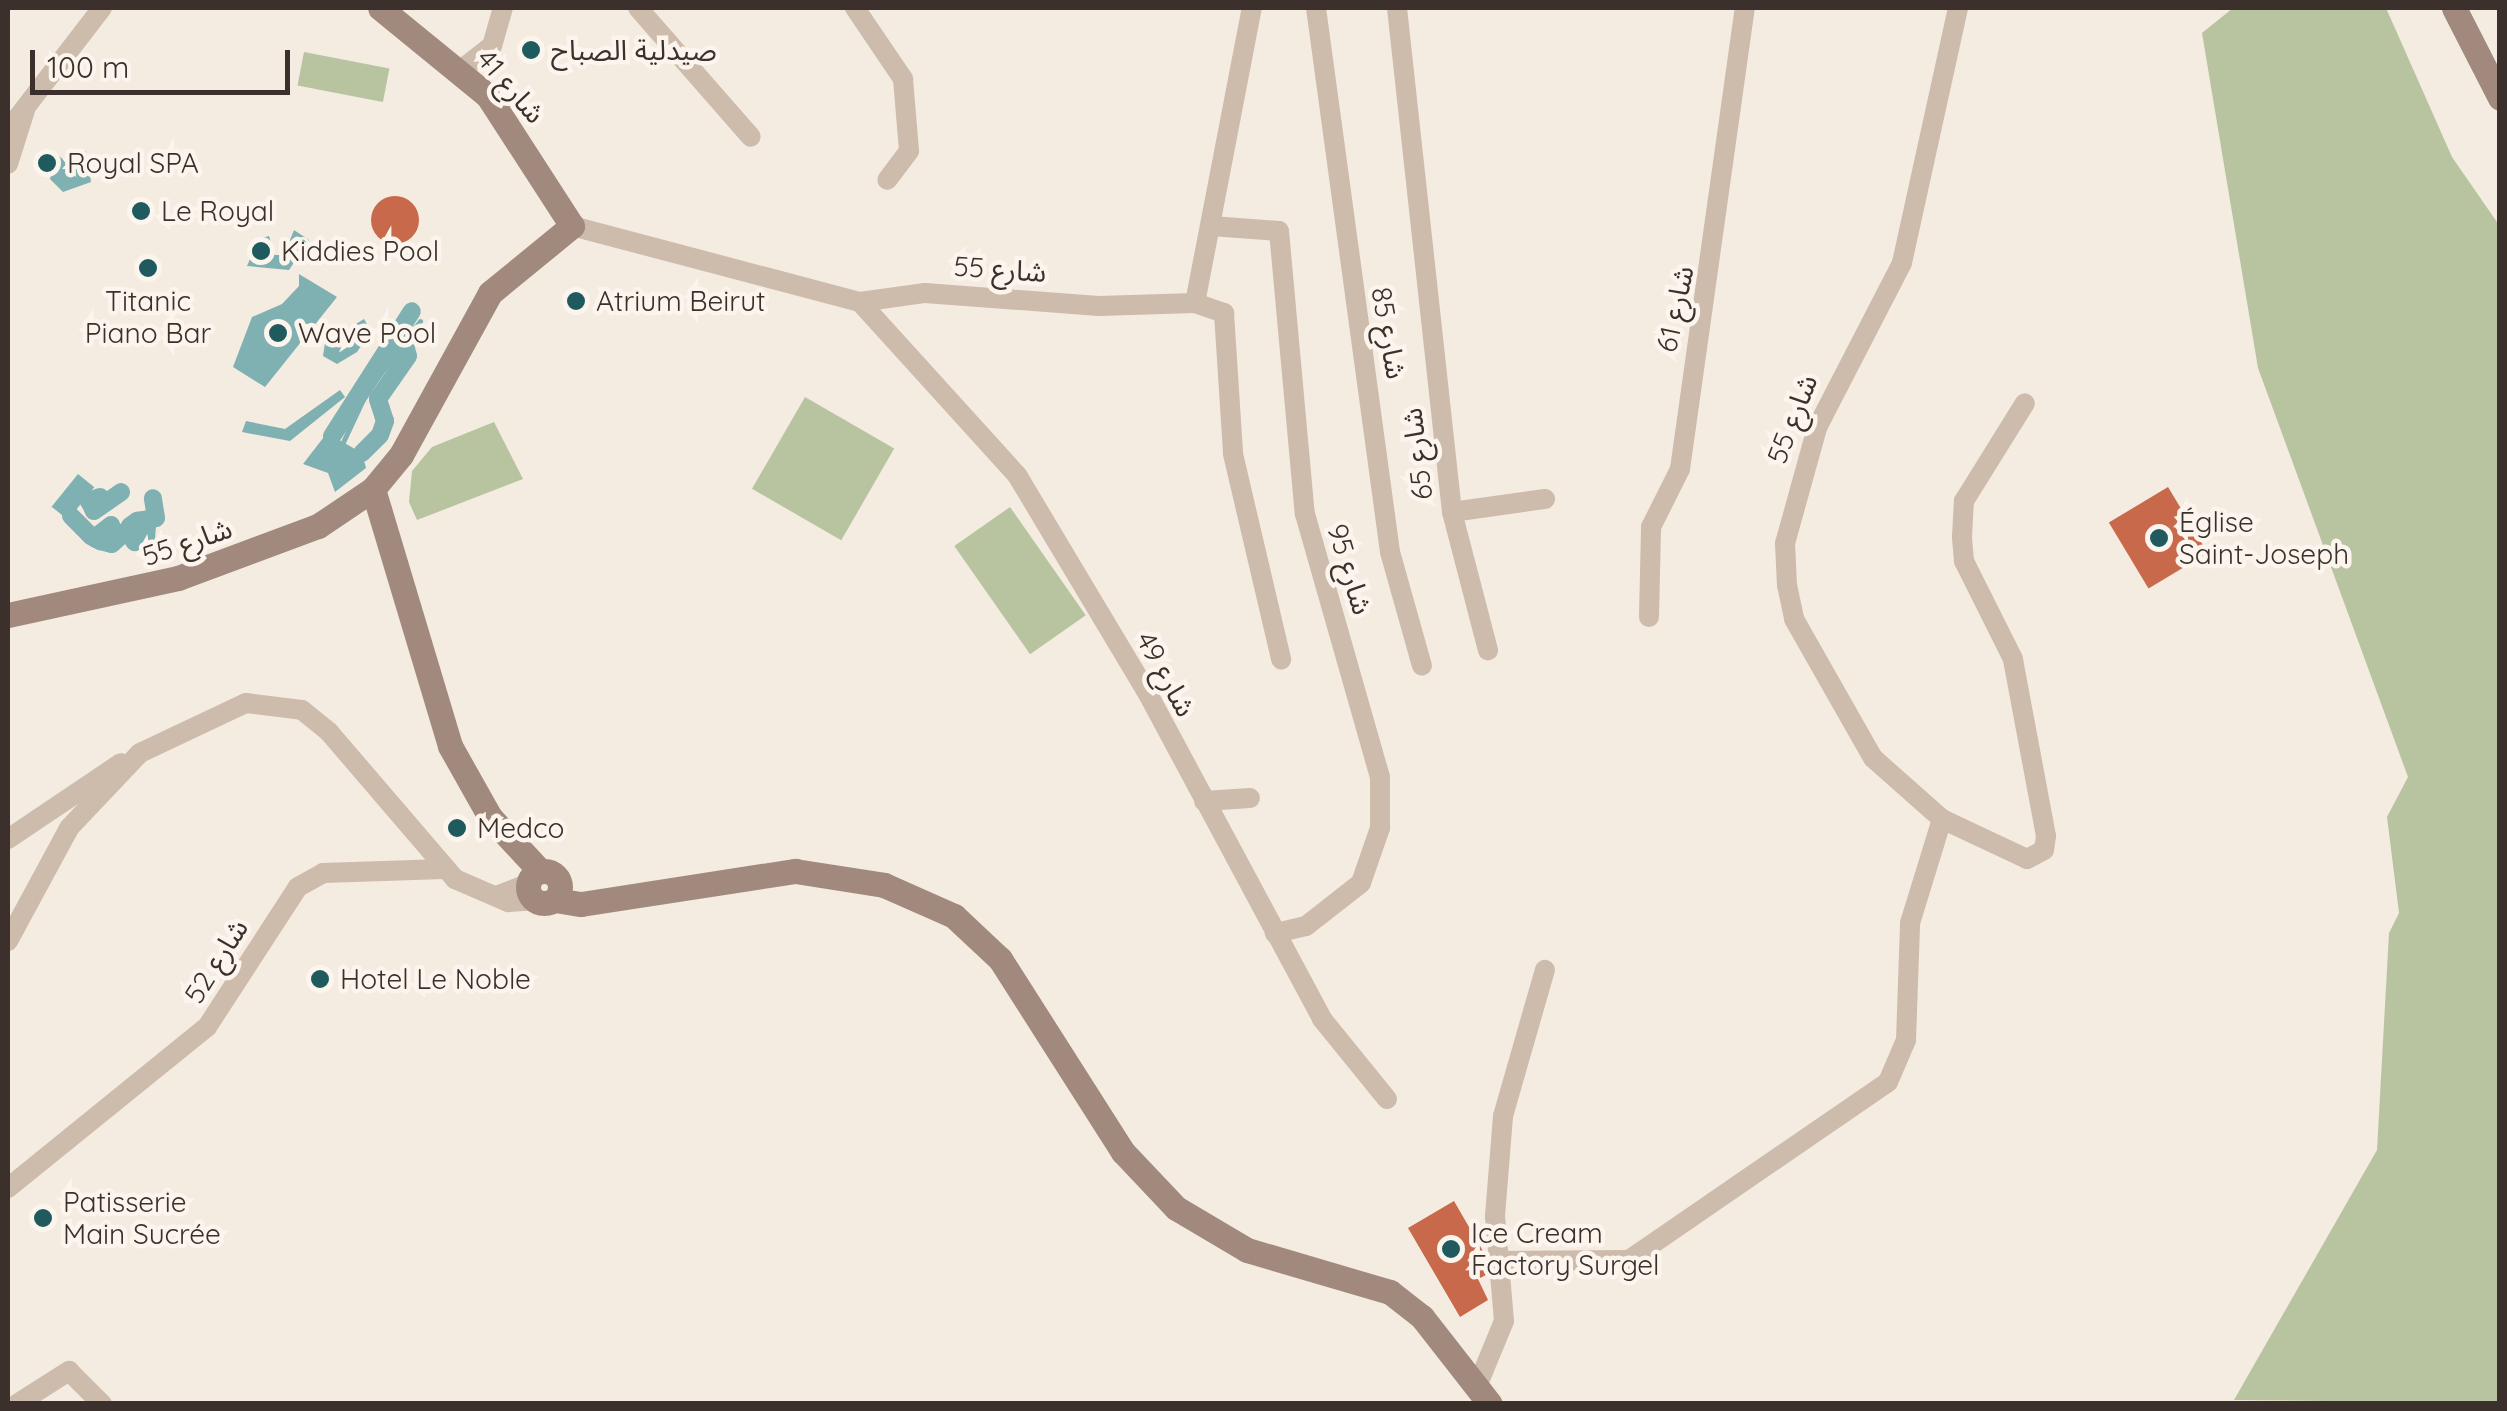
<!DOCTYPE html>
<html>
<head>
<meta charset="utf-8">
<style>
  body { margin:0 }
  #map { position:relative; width:2507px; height:1411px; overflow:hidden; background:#f4ebe1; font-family:Quicksand,"Noto Sans Arabic",sans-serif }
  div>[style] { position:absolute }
  .green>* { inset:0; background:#b8c4a0; transform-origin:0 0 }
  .water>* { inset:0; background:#7fb0b2; transform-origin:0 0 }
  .stream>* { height:5px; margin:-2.5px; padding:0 2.5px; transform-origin:2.5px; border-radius:2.5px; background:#7fb0b2 }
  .canal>* { height:18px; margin:-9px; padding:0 9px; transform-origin:9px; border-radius:9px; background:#7fb0b2 }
  .building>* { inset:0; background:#c8694b; transform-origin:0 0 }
  .round { border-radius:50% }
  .street>* { height:20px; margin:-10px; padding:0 10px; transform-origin:10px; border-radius:10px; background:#cdbbac }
  .secondary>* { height:25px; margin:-12.5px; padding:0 12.5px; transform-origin:12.5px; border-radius:12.5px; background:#a18a7d }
  .secondary>.ring { margin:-12.5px; padding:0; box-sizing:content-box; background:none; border:25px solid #a18a7d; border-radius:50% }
  .dots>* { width:28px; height:28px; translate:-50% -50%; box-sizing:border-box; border:5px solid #fbf5ee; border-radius:50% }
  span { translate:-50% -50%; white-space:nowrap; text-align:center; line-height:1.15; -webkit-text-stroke:9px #fbf5ee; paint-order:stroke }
  .poi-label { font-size:28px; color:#3b302b }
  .left { translate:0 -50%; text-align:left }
  .street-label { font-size:28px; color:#3b302b }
  .frame { position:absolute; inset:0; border:10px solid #3b302b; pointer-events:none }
  .scale { position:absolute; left:30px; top:50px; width:260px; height:45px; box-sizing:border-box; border:5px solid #3b302b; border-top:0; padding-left:12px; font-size:30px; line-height:35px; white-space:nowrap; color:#3b302b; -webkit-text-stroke:8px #fbf5ee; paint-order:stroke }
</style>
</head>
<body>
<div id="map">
  <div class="green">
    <div style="clip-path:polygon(2233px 8px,2386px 8px,2452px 157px,2499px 225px,2499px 1403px,2234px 1400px,2377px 1150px,2389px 933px,2399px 913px,2387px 817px,2408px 777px,2258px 368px,2202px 33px)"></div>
    <div style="left:304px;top:52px;width:87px;height:34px;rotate:11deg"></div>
    <div style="left:805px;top:397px;width:103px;height:106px;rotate:30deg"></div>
    <div style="clip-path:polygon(494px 422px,523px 479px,417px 520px,409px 502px,412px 471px,432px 447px)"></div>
    <div style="left:1010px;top:507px;width:132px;height:68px;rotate:55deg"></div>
  </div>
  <div class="water">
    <div style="clip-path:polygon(86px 151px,91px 182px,63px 192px,50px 179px,56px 154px,67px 162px)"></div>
    <div style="clip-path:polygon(294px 230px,309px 240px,289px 270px,247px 266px,259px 239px,269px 236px,275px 255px,284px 255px)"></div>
    <div style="clip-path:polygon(299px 274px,337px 297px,265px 387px,233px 367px,252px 317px,282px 304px,299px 286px)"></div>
    <div style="clip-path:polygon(364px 319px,371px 331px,357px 352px,337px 364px,323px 356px,325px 343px)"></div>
    <div style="clip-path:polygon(340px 390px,345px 397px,290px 441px,242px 432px,246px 421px,285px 429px)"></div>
    <div style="clip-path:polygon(327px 433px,362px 453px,366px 468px,335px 492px,328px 473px,303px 464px)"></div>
    <div style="left:78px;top:474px;width:21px;height:42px;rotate:39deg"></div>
  </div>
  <div class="stream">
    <div style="left:337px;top:439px;width:102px;rotate:-56.6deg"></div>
    <div style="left:343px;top:442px;width:54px;rotate:-64.9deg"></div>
    <div style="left:366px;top:393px;width:90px;rotate:-53.1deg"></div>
  </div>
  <div class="canal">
    <div style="left:332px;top:436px;width:148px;rotate:-57.4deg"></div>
    <div style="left:362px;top:453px;width:25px;rotate:-45deg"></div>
    <div style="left:380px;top:435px;width:15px;rotate:-70deg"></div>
    <div style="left:385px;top:421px;width:23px;rotate:-108deg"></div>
    <div style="left:378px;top:399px;width:52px;rotate:-55.1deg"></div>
    <div style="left:408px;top:356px;width:11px;rotate:-105deg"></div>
    <div style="left:100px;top:497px;width:12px;rotate:160deg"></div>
    <div style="left:89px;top:501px;width:11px;rotate:63deg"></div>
    <div style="left:94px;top:511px;width:33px;rotate:-35deg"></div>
    <div style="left:71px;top:516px;width:28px;rotate:45deg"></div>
    <div style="left:91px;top:536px;width:6px;rotate:31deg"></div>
    <div style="left:96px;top:539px;width:8px;rotate:14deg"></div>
    <div style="left:104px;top:541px;width:10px;rotate:-17deg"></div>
    <div style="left:114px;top:538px;width:13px;rotate:-103deg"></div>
    <div style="left:111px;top:525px;width:18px;rotate:142deg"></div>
    <div style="left:97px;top:536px;width:6px;rotate:59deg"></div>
    <div style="left:100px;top:541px;width:12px;rotate:14deg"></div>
    <div style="left:112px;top:544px;width:19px;rotate:-43deg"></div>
    <div style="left:126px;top:531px;width:8px;rotate:-30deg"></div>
    <div style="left:133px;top:527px;width:4px;rotate:-34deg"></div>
    <div style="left:136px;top:525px;width:2px;rotate:-27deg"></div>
    <div style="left:138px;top:524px;width:8px;rotate:14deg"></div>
    <div style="left:146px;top:526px;width:11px;rotate:100deg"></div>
    <div style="left:144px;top:537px;width:16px;rotate:-162deg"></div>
    <div style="left:129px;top:532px;width:5px;rotate:-68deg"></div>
    <div style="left:131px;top:527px;width:8px;rotate:-40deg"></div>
    <div style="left:137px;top:522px;width:8px"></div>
    <div style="left:145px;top:522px;width:4px;rotate:56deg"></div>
    <div style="left:147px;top:525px;width:13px;rotate:94deg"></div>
    <div style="left:146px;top:538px;width:12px;rotate:160deg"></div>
    <div style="left:135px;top:542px;width:13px;rotate:-129deg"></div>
    <div style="left:127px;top:532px;width:7px;rotate:-63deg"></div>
    <div style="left:130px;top:526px;width:9px;rotate:-36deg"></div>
    <div style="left:137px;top:521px;width:19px;rotate:-9deg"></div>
    <div style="left:156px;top:518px;width:20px;rotate:-99deg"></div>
  </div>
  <div class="building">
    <div class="round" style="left:371px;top:196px;width:48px;height:48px"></div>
    <div style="left:2168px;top:487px;width:77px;height:69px;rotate:59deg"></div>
    <div style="clip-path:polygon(1454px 1201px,1484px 1253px,1486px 1275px,1478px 1279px,1488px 1300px,1460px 1317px,1408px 1228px)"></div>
  </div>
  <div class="street">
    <div style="left:638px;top:8px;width:171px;rotate:48.8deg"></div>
    <div style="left:855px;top:8px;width:86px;rotate:55.9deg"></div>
    <div style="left:903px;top:79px;width:72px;rotate:85.2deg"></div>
    <div style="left:909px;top:151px;width:36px;rotate:127deg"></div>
    <div style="left:1316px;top:8px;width:549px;rotate:82.25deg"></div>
    <div style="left:1390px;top:552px;width:118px;rotate:74.3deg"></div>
    <div style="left:1397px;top:8px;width:507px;rotate:83.77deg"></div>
    <div style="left:1452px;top:512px;width:143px;rotate:75.4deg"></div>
    <div style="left:1958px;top:8px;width:261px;rotate:102.4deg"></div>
    <div style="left:1902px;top:263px;width:186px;rotate:117.3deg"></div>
    <div style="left:1817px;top:428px;width:119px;rotate:105.5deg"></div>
    <div style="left:1785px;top:543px;width:42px;rotate:87.3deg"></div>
    <div style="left:1787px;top:585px;width:35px;rotate:78deg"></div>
    <div style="left:1794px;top:619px;width:160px;rotate:60.4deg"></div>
    <div style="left:1873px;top:758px;width:92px;rotate:41.5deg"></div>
    <div style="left:1942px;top:819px;width:94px;rotate:25.2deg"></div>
    <div style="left:2027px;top:859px;width:19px;rotate:-28deg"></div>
    <div style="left:2044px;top:850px;width:14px;rotate:-82deg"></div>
    <div style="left:2046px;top:836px;width:180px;rotate:-100.6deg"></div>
    <div style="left:2013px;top:659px;width:110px;rotate:-116.6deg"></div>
    <div style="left:1964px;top:561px;width:24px;rotate:-95deg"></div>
    <div style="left:1962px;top:537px;width:36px;rotate:-87deg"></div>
    <div style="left:1964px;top:501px;width:115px;rotate:-58.1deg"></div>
    <div style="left:461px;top:70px;width:39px;rotate:-38deg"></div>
    <div style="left:492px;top:46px;width:40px;rotate:-74deg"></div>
    <div style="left:8px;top:130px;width:154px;rotate:-52.4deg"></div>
    <div style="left:8px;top:164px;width:57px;rotate:-72.5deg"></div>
    <div style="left:572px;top:226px;width:298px;rotate:14.8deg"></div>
    <div style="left:860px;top:302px;width:66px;rotate:-7.9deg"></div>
    <div style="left:925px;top:293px;width:174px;rotate:4.3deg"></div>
    <div style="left:1099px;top:306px;width:96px;rotate:-1.8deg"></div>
    <div style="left:1195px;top:303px;width:300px;rotate:-79.1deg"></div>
    <div style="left:1211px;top:226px;width:68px;rotate:4.2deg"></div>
    <div style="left:1279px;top:231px;width:284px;rotate:84.8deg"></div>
    <div style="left:1305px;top:514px;width:273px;rotate:74.1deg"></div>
    <div style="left:1380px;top:777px;width:51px;rotate:90deg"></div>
    <div style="left:1380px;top:828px;width:58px;rotate:109.1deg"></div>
    <div style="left:1361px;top:883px;width:70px;rotate:142deg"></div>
    <div style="left:1306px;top:926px;width:32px;rotate:167deg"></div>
    <div style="left:860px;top:302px;width:234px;rotate:47.8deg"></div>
    <div style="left:1017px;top:475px;width:255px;rotate:59.1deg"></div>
    <div style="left:1148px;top:694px;width:369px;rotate:61.8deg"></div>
    <div style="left:1322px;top:1019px;width:103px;rotate:50.9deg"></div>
    <div style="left:1195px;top:303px;width:31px;rotate:19deg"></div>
    <div style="left:1224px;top:313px;width:141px;rotate:86.3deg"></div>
    <div style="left:1233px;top:454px;width:211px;rotate:76.8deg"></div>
    <div style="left:1452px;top:512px;width:94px;rotate:-8deg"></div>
    <div style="left:1649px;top:617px;width:90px;rotate:-88.7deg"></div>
    <div style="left:1651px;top:527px;width:65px;rotate:-63.4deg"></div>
    <div style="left:1680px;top:469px;width:466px;rotate:-82deg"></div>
    <div style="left:1204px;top:801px;width:46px;rotate:-3.7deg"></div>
    <div style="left:8px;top:839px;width:136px;rotate:-33.9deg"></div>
    <div style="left:496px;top:896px;width:34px;rotate:-21deg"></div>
    <div style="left:8px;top:941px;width:128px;rotate:-61.6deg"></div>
    <div style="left:69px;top:828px;width:103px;rotate:-46.6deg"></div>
    <div style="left:140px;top:753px;width:117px;rotate:-25.3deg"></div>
    <div style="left:246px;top:703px;width:56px;rotate:7.1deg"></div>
    <div style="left:302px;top:710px;width:35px;rotate:39deg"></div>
    <div style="left:329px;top:732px;width:194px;rotate:49.4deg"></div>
    <div style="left:455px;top:879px;width:58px;rotate:23.5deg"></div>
    <div style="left:508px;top:902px;width:26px;rotate:-4deg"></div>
    <div style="left:8px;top:1188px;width:256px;rotate:-39deg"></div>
    <div style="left:207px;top:1027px;width:167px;rotate:-57deg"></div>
    <div style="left:298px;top:887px;width:29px;rotate:-29deg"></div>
    <div style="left:323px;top:873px;width:121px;rotate:-1.9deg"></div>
    <div style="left:1500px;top:1261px;width:129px;rotate:-0.4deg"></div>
    <div style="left:1629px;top:1260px;width:314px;rotate:-34.5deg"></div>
    <div style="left:1888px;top:1082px;width:46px;rotate:-66.8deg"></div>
    <div style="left:1906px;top:1040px;width:117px;rotate:-88deg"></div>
    <div style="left:1910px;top:923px;width:109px;rotate:-72.9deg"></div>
    <div style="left:1478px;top:1384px;width:68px;rotate:-67.6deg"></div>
    <div style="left:1504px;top:1321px;width:105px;rotate:-94.9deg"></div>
    <div style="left:1495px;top:1216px;width:100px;rotate:-85.4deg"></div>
    <div style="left:1503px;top:1116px;width:152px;rotate:-74deg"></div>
    <div style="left:17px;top:1404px;width:62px;rotate:-32.4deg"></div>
    <div style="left:69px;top:1371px;width:47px;rotate:45deg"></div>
  </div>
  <div class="secondary">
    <div style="left:2454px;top:8px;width:101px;rotate:62.9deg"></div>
    <div style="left:373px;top:489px;width:268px;rotate:73.3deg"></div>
    <div style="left:450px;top:746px;width:81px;rotate:60.6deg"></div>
    <div style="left:490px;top:817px;width:74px;rotate:47.2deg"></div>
    <div style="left:8px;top:615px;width:174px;rotate:-12.3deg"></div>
    <div style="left:178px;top:578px;width:149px;rotate:-20.4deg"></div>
    <div style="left:318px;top:526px;width:66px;rotate:-33.9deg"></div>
    <div style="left:373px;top:489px;width:44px;rotate:-50.5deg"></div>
    <div style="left:401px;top:455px;width:185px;rotate:-61.2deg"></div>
    <div style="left:490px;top:293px;width:106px;rotate:-39.3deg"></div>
    <div style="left:572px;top:226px;width:155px;rotate:-122.9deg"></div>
    <div style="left:488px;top:96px;width:139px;rotate:-140.8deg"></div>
    <div class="ring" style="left:528px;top:871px;width:7px;height:7px"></div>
    <div style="left:555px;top:900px;width:26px;rotate:9deg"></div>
    <div style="left:581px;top:904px;width:217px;rotate:-8.8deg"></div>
    <div style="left:795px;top:871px;width:90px;rotate:8.9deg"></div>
    <div style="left:884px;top:885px;width:77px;rotate:23.9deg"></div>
    <div style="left:954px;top:916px;width:63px;rotate:43.1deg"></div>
    <div style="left:1000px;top:959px;width:229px;rotate:57.5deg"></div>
    <div style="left:1123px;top:1152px;width:77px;rotate:46.6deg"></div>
    <div style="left:1176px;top:1208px;width:82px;rotate:30.6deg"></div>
    <div style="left:1247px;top:1250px;width:149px;rotate:16.4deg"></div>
    <div style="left:1390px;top:1292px;width:41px;rotate:38deg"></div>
    <div style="left:1422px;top:1317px;width:110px;rotate:52deg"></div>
  </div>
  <div class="dots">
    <div style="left:531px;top:50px;background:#1f5a5e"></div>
    <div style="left:47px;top:163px;background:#1f5a5e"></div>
    <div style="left:141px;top:211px;background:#1f5a5e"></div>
    <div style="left:261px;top:251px;background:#1f5a5e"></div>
    <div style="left:148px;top:268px;background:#1f5a5e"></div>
    <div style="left:576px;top:301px;background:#1f5a5e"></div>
    <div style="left:278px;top:333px;background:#1f5a5e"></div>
    <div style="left:2159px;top:538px;background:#1f5a5e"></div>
    <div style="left:457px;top:828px;background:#1f5a5e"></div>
    <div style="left:320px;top:979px;background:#1f5a5e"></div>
    <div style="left:43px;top:1218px;background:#1f5a5e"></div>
    <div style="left:1451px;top:1249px;background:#1f5a5e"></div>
  </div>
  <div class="poi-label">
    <span class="left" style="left:551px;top:50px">صيدلية الصباح</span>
    <span class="left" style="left:67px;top:163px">Royal SPA</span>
    <span class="left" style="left:161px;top:211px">Le Royal</span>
    <span class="left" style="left:281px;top:251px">Kiddies Pool</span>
    <span style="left:148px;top:317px">Titanic<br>Piano Bar</span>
    <span class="left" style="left:596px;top:301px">Atrium Beirut</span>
    <span class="left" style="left:298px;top:333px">Wave Pool</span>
    <span class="left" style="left:2179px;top:538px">Église<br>Saint-Joseph</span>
    <span class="left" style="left:477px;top:828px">Medco</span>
    <span class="left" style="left:340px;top:979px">Hotel Le Noble</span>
    <span class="left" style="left:63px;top:1218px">Patisserie<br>Main Sucrée</span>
    <span class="left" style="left:1471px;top:1249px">Ice Cream<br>Factory Surgel</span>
  </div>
  <div class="street-label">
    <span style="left:511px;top:86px;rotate:49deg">شارع 41</span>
    <span style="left:1000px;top:269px;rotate:4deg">شارع 55</span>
    <span style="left:1675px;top:309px;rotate:-78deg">شارع 61</span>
    <span style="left:1389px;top:333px;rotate:80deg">شارع 85</span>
    <span style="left:1792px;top:419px;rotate:-69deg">شارع 55</span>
    <span style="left:1417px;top:454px;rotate:-97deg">شارع 65</span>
    <span style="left:187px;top:542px;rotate:-19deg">شارع 55</span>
    <span style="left:1350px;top:569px;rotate:73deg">شارع 95</span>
    <span style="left:1166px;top:674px;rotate:61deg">شارع 49</span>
    <span style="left:216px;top:961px;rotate:-58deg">شارع 52</span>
  </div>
  <div class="frame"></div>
  <div class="scale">100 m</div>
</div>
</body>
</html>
